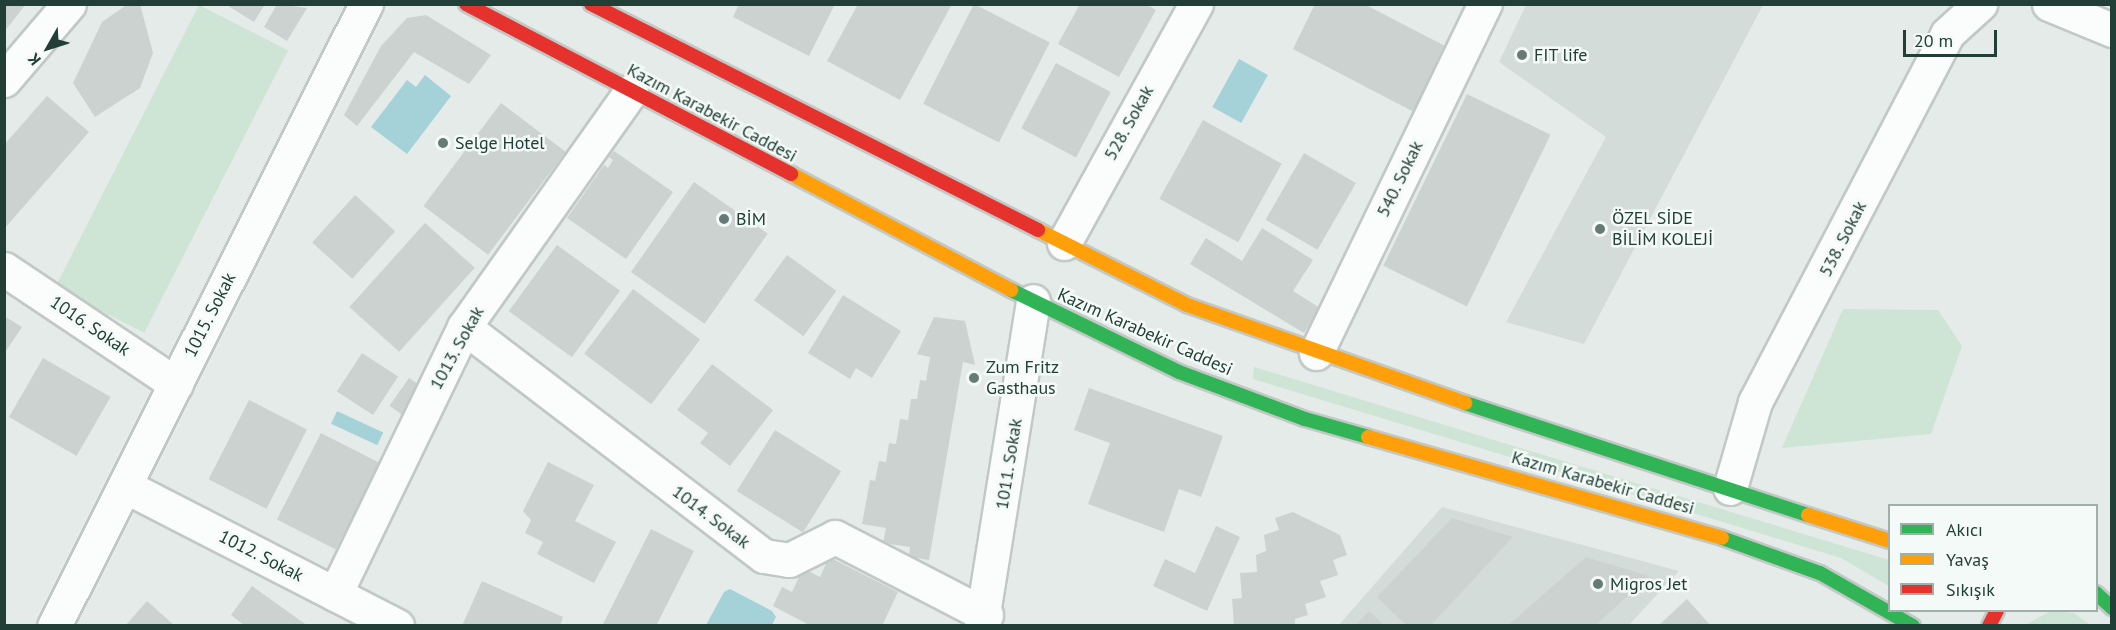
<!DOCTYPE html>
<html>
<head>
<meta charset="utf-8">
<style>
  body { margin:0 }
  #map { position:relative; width:2116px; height:630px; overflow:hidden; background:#e5ebe8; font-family:"PT Sans",sans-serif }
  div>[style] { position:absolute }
  .built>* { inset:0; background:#d3dcd8 }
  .green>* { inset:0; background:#cee4d5; transform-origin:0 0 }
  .water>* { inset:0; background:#a5d2d9; transform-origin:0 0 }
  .building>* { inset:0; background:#ccd2d0; transform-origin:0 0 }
  .roads { filter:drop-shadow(2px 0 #c2c8c5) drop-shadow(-2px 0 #c2c8c5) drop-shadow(0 2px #c2c8c5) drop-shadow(0 -2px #c2c8c5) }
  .street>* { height:33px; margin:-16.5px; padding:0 16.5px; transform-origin:16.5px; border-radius:16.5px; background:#fbfcfc }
  .fast>* { height:14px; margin:-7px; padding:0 7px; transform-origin:7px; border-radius:7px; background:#30b455 }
  .slow>* { height:14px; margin:-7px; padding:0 7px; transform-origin:7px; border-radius:7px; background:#ff9f0a }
  .jam>* { height:14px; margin:-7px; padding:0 7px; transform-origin:7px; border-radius:7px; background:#e5322d }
  .dots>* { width:16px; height:16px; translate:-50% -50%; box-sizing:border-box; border:3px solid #f4faf7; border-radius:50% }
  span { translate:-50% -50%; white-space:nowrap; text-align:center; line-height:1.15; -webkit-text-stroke:5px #f4faf7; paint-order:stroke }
  .poi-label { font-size:18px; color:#223f37 }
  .left { translate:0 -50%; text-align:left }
  .street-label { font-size:18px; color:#223f37 }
  .frame { position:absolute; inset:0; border:6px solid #223f37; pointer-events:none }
  .legend { position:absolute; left:1888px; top:504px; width:210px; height:108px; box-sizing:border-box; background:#f4faf7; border:2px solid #a0afaa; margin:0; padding:8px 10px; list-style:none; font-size:18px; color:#223f37 }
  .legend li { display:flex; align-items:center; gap:12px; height:30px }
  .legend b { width:30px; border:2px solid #a0afaa }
  .north { position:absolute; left:18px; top:18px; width:60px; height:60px; -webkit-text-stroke:4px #f4faf7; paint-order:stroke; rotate:231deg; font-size:16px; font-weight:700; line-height:24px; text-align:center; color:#223f37 }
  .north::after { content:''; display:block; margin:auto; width:21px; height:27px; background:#223f37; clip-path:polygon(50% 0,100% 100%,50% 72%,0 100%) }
  .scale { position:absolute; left:1903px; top:30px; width:94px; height:27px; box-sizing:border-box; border:3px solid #223f37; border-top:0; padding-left:8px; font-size:18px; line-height:21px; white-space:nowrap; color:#223f37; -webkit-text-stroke:4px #f4faf7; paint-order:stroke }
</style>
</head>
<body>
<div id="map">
  <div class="built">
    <div style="clip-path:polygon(1526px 5px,1763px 5px,1584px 344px,1506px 322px,1606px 137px,1499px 62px)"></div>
    <div style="clip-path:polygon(1442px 507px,1679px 571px,1629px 625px,1338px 626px)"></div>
  </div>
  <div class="green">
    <div style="left:199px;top:5px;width:100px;height:317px;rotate:27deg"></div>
    <div style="clip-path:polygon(1843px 309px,1938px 310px,1962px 346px,1931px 434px,1782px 448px)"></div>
    <div style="clip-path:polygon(1254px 367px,1889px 560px,1889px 586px,1841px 558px,1253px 379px)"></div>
    <div style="clip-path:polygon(2051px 611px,2074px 613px,2090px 625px,2025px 625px)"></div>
  </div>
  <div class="water">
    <div style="left:1239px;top:59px;width:33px;height:55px;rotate:29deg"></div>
    <div style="clip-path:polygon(425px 75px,451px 96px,407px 154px,371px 127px,407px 80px,416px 87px)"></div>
    <div style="left:337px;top:411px;width:51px;height:14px;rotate:25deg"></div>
    <div style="clip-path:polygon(730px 589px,772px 611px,776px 617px,772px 625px,706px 625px,724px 592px)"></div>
  </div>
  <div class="building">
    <div style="clip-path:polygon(4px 4px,26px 4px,4px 32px)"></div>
    <div style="clip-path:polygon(128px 4px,140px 4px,153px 53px,140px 88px,95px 117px,73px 83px,102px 22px)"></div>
    <div style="clip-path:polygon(225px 4px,265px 4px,254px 22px)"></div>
    <div style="clip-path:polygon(277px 4px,307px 8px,287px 41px,264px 27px)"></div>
    <div style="clip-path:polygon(739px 4px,835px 4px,809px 56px,733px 17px)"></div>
    <div style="clip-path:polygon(858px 4px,952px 4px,900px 100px,827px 61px)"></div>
    <div style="left:974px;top:4px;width:85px;height:112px;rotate:27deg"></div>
    <div style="clip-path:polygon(1080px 4px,1146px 4px,1156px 10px,1119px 77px,1058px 44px)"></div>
    <div style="clip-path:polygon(1315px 4px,1364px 4px,1447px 47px,1414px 112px,1293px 49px)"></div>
    <div style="clip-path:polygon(426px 15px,491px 55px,469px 84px,414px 52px,357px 126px,344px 115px,381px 46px,407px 18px)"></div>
    <div style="left:1056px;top:63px;width:62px;height:74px;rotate:28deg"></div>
    <div style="left:1467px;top:94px;width:93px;height:191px;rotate:26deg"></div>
    <div style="clip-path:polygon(47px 96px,89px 132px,4px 229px,4px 145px)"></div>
    <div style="left:501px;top:103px;width:81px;height:129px;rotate:37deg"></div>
    <div style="left:1203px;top:120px;width:90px;height:90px;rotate:29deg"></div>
    <div style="clip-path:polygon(614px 151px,673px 192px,626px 259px,567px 218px,604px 165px,608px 168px,613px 160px,609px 157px)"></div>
    <div style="left:1304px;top:153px;width:60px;height:77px;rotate:30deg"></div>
    <div style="left:694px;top:182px;width:90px;height:110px;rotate:35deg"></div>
    <div style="left:355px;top:195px;width:54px;height:64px;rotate:42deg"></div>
    <div style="left:425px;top:223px;width:67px;height:113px;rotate:42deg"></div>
    <div style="clip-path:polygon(1262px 228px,1313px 260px,1293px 291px,1320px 308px,1304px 333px,1190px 264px,1206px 238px,1242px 261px)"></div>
    <div style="left:557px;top:245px;width:78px;height:82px;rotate:36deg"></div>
    <div style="left:787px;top:255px;width:61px;height:56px;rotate:36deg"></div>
    <div style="left:633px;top:289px;width:84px;height:81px;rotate:37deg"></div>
    <div style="clip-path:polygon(843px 295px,901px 331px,872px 378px,856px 368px,850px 379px,808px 353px)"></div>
    <div style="clip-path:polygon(4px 316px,22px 327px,4px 354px)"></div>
    <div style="clip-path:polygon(934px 317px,965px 321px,975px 365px,963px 362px,929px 560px,909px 557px,910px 547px,883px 543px,886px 528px,862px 524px,870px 480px,875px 481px,879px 461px,886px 462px,889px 443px,896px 444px,900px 419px,908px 420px,911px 399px,917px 399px,920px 380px,926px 381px,930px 357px,917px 354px)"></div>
    <div style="left:362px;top:353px;width:43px;height:46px;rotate:33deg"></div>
    <div style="left:43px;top:358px;width:78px;height:68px;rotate:30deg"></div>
    <div style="clip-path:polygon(712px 364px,773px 410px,730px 466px,700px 443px,708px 433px,677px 410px)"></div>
    <div style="left:409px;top:378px;width:21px;height:34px;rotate:35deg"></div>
    <div style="clip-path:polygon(1089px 388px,1223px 436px,1201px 497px,1179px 489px,1164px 532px,1088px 504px,1110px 443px,1074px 430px)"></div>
    <div style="left:249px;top:400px;width:65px;height:89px;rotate:27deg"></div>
    <div style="left:775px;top:430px;width:78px;height:72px;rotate:32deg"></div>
    <div style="left:321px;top:433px;width:66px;height:97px;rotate:27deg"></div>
    <div style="clip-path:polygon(548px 462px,594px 485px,575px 521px,616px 542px,594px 583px,537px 554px,543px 542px,525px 533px,531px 520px,523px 511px)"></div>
    <div style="clip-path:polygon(1293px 512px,1340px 535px,1347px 555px,1333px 560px,1338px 575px,1320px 581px,1326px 597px,1305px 604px,1308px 615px,1295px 619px,1295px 626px,1234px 626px,1232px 599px,1242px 598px,1240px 573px,1257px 572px,1256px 555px,1266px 551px,1264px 535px,1279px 530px,1275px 518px)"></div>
    <div style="clip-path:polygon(1452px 518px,1513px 537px,1430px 626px,1407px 626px,1377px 597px)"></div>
    <div style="clip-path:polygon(1216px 526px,1240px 537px,1207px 611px,1153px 586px,1165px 559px,1195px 573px)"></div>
    <div style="clip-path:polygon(651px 529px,694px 551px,656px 626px,602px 626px)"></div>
    <div style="clip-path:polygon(829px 557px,898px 592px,882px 626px,811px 626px,773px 606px,782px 587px,792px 592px,803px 568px,820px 577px)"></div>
    <div style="clip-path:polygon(1586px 557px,1649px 576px,1595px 626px,1507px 626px)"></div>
    <div style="clip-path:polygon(482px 581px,563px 617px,560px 626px,462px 626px)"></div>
    <div style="clip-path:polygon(252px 586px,308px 626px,245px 626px,231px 615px)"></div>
    <div style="clip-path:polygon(1687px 599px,1711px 626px,1658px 626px)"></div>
    <div style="clip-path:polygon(147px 601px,175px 626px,125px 626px)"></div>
    <div style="clip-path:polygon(1369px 611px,1385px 626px,1355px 626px)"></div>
  </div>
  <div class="roads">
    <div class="street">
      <div style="left:2049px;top:4px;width:68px;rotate:22.4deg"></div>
      <div style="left:4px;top:80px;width:100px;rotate:-49.5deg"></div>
      <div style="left:1064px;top:243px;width:273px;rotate:-61.1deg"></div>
      <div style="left:4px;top:269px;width:207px;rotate:33.8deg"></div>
      <div style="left:464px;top:327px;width:377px;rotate:37.4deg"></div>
      <div style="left:764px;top:556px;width:25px;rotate:9deg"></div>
      <div style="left:789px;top:560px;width:51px;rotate:-26.6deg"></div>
      <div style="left:835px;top:537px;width:170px;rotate:27.3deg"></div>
      <div style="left:1316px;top:353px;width:388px;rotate:-64.2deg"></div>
      <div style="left:125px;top:486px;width:306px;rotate:27.2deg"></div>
      <div style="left:1730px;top:488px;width:90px;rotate:-73.8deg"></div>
      <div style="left:1755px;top:402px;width:415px;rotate:-62.4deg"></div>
      <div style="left:1947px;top:34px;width:45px;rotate:-42.3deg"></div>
      <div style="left:335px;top:594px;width:297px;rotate:-64.2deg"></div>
      <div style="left:464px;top:327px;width:289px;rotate:-54.7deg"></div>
      <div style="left:54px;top:626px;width:696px;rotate:-63.36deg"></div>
      <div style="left:981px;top:626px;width:329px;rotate:-80.9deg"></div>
    </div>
    <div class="fast">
      <div style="left:1011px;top:290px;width:187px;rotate:26deg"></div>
      <div style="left:1179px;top:372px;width:134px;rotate:20.5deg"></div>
      <div style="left:1305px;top:419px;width:66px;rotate:15.9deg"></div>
      <div style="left:1465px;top:403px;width:361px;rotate:18.1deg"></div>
      <div style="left:1722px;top:538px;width:104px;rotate:19.7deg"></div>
      <div style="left:1820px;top:573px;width:107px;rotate:29.7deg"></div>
      <div style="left:2096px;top:593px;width:22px;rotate:43deg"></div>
    </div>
    <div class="slow">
      <div style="left:791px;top:174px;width:249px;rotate:27.8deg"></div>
      <div style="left:1038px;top:230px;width:167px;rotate:26.7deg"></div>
      <div style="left:1187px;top:305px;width:295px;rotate:19.4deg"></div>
      <div style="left:1368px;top:437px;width:368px;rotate:15.9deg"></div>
      <div style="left:1808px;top:515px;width:86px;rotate:17.6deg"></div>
    </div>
    <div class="jam">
      <div style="left:466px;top:4px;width:367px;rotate:27.6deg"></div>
      <div style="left:591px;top:4px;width:501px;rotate:26.82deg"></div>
      <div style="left:1989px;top:626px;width:18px;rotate:-63deg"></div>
    </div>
  </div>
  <div class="dots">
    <div style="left:1522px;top:55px;background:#667b75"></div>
    <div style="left:443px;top:143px;background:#667b75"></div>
    <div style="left:724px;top:219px;background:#667b75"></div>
    <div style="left:1600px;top:229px;background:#667b75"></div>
    <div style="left:974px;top:378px;background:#667b75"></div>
    <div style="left:1598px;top:584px;background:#667b75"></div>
  </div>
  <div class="poi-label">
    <span class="left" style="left:1534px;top:55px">FIT life</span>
    <span class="left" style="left:455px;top:143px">Selge Hotel</span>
    <span class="left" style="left:736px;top:219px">BİM</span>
    <span class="left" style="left:1612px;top:229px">ÖZEL SİDE<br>BİLİM KOLEJİ</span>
    <span class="left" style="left:986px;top:378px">Zum Fritz<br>Gasthaus</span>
    <span class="left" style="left:1610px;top:584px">Migros Jet</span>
  </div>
  <div class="street-label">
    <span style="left:712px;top:113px;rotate:28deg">Kazım Karabekir Caddesi</span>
    <span style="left:1129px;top:123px;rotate:-61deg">528. Sokak</span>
    <span style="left:1400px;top:179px;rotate:-64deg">540. Sokak</span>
    <span style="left:1843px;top:239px;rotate:-63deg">538. Sokak</span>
    <span style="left:210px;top:315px;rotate:-63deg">1015. Sokak</span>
    <span style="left:90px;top:326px;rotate:34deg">1016. Sokak</span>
    <span style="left:1145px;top:332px;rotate:24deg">Kazım Karabekir Caddesi</span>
    <span style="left:457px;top:348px;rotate:-61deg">1013. Sokak</span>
    <span style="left:1009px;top:464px;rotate:-81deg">1011. Sokak</span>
    <span style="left:1603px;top:483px;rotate:16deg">Kazım Karabekir Caddesi</span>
    <span style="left:711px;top:517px;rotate:37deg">1014. Sokak</span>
    <span style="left:261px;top:556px;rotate:27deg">1012. Sokak</span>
  </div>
  <div class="frame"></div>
  <ul class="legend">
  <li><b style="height:8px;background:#30b455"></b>Akıcı</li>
  <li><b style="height:8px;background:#ff9f0a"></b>Yavaş</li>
  <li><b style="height:8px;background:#e5322d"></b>Sıkışık</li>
  </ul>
  <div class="north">K</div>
  <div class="scale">20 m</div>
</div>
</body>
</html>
